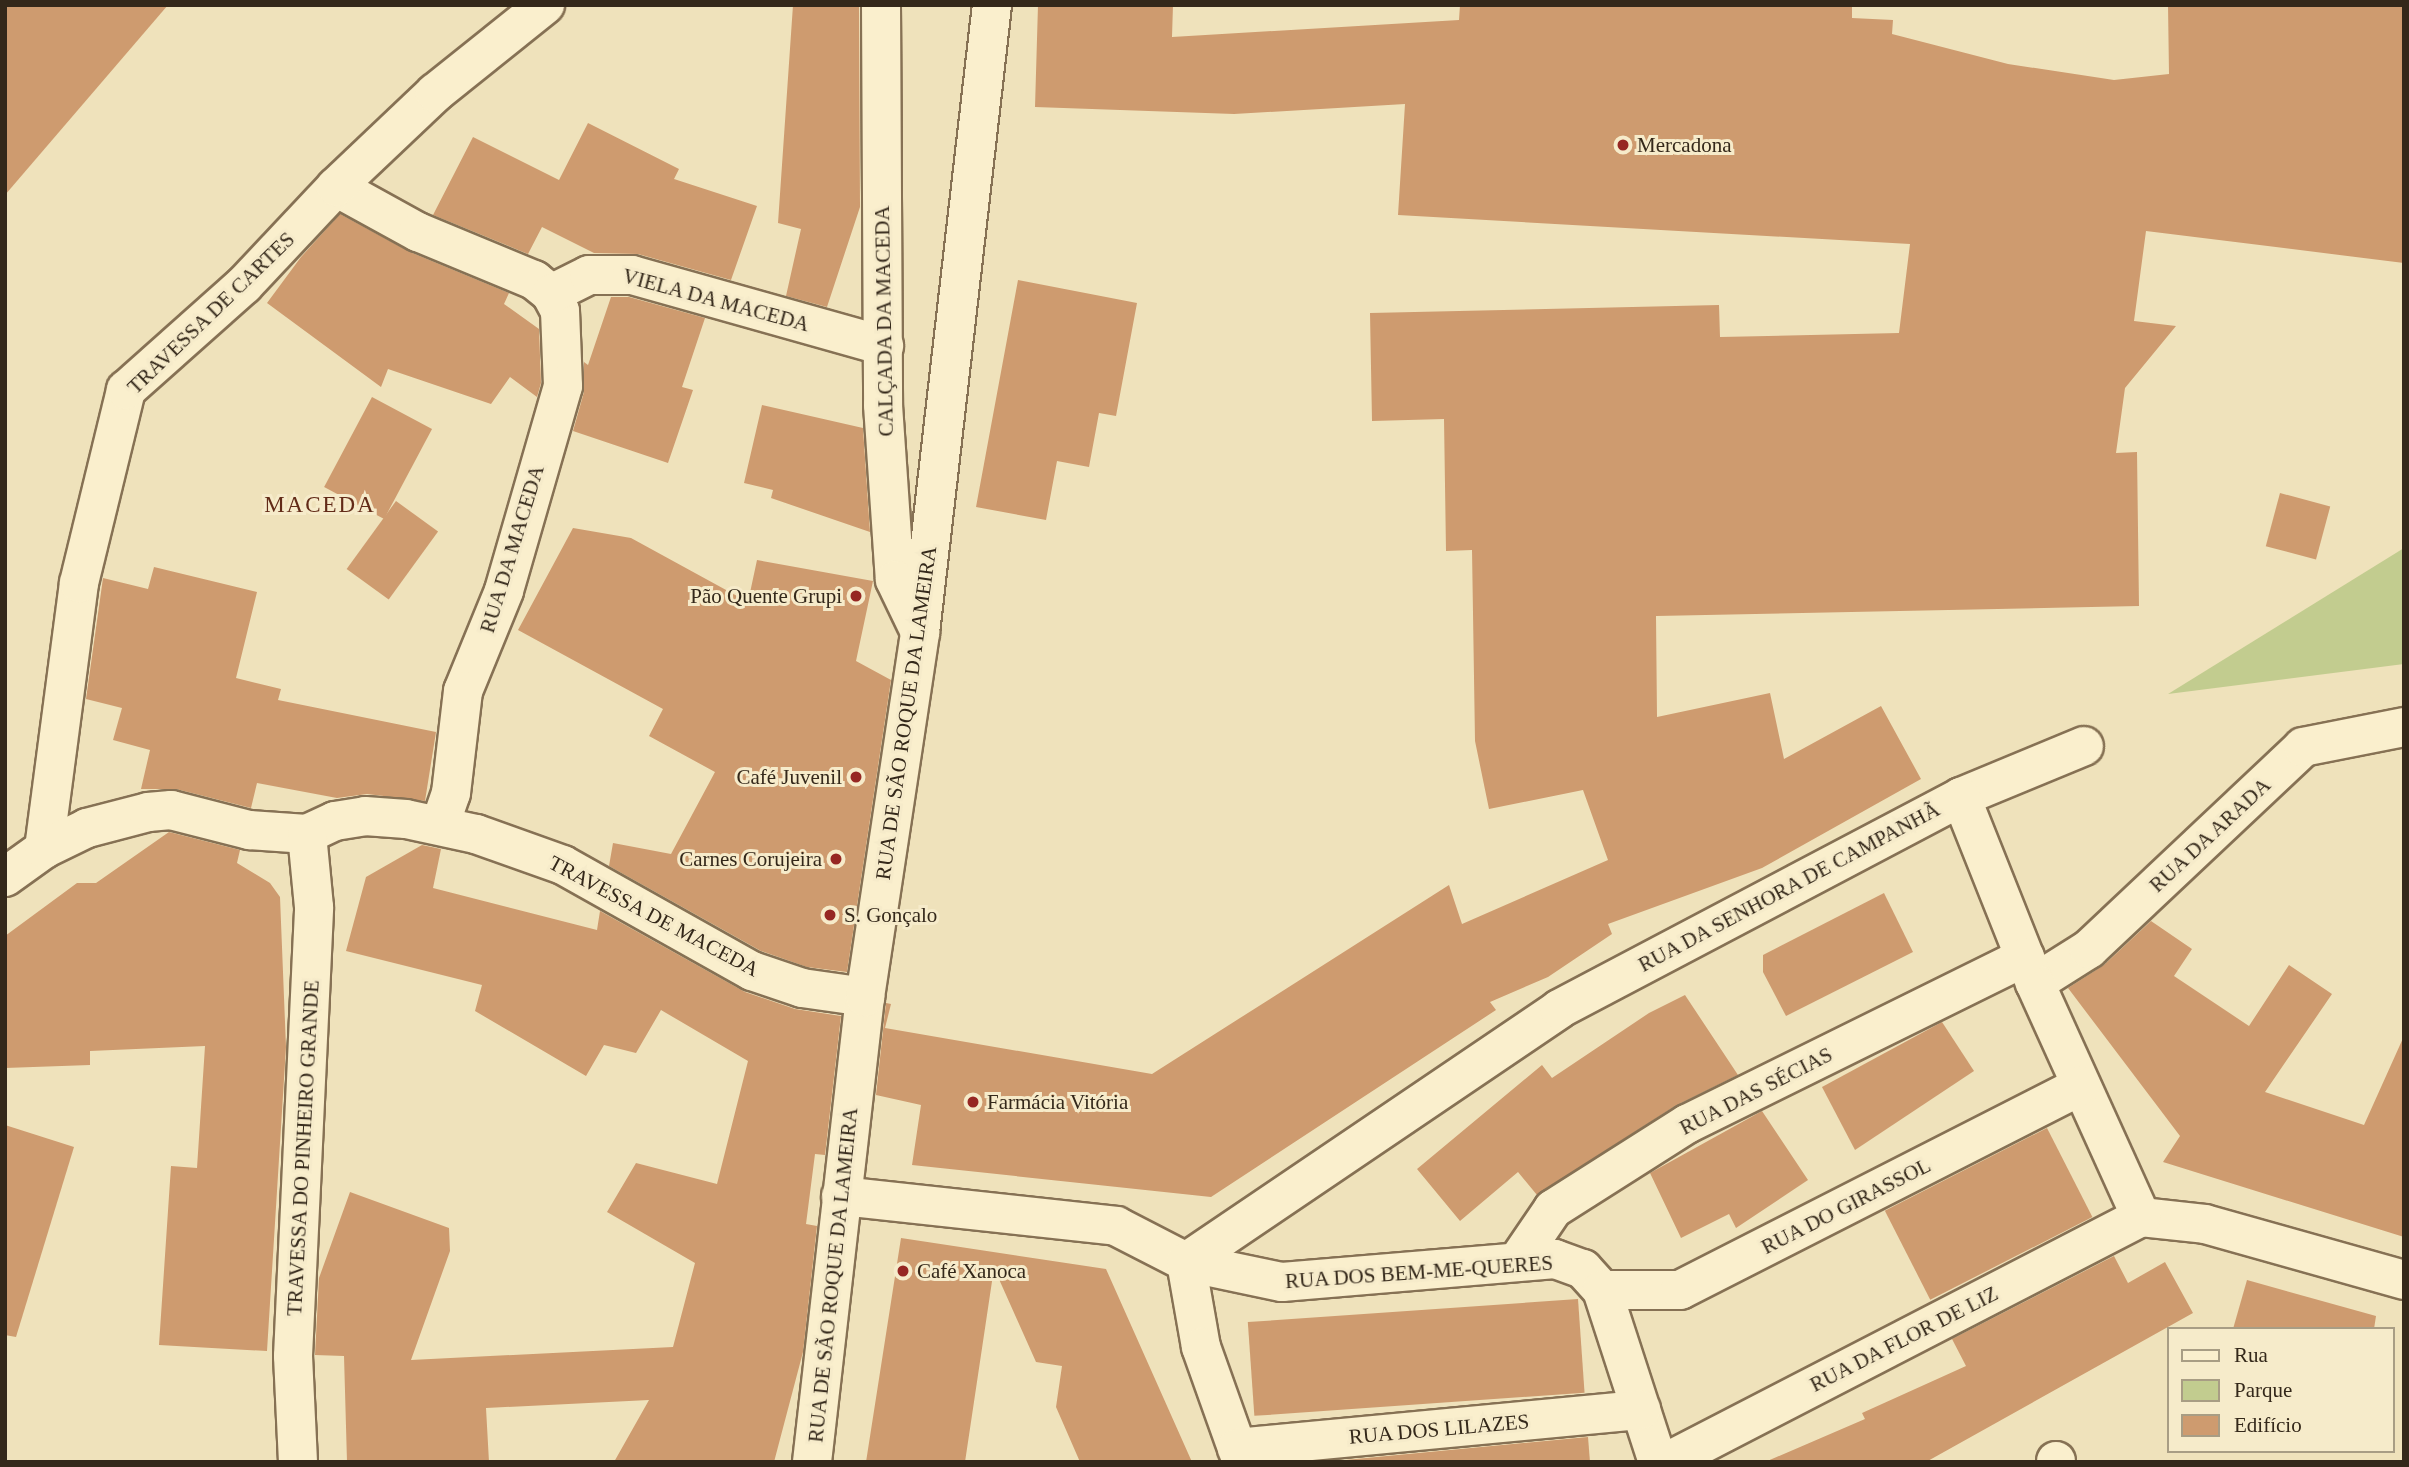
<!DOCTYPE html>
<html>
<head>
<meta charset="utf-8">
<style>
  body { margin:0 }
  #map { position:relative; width:2409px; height:1467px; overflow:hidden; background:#efe2bb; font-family:"Times New Roman",serif }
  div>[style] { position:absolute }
  .green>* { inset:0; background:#c2cc8f }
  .building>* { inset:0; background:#ce9b6f; transform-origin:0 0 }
  .roads { filter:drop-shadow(2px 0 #867154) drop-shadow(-2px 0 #867154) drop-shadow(0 2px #867154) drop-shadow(0 -2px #867154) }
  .street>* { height:38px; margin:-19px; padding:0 19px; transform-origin:19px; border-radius:19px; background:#faefcd }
  .secondary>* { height:38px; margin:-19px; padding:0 19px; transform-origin:19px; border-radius:19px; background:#faefcd }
  .dots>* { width:19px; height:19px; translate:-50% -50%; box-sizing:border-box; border:4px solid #f6ebca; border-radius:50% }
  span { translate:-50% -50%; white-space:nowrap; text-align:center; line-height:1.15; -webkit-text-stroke:6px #f6ebca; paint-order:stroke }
  .poi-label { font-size:21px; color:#34281a }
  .left { translate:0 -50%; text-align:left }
  .right { translate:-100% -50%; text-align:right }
  .street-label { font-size:21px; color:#34281a }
  .neighbourhood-label { font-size:23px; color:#622b18; letter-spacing:2px }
  .frame { position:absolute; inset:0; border:7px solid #34281a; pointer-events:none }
  .legend { position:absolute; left:2167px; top:1327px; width:228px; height:126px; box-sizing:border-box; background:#f6ebca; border:2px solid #a89d84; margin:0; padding:9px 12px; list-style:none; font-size:21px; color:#34281a }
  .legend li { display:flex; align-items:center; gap:14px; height:35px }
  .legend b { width:35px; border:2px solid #a89d84 }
</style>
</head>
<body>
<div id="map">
  <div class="green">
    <div style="clip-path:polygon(2404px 548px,2404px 664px,2168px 694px)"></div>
  </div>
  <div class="building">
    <div style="clip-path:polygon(5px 5px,168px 5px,5px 195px)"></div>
    <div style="clip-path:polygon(793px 5px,859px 6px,860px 207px,827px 307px,786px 296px,801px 229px,778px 223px)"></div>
    <div style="clip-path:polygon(1038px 5px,1173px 5px,1172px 37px,1459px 20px,1460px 5px,1852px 5px,1852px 18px,1893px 20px,1892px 34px,2008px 64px,2114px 80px,2169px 74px,2168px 5px,2404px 5px,2404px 263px,2146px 231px,2134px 321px,2176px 326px,2125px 388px,2116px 453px,2137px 452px,2139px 606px,1656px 616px,1657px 717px,1770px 693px,1784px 759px,1881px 706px,1921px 779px,1762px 868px,1608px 924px,1612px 934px,1548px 977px,1490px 1002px,1496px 1010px,1211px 1197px,912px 1165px,921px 1105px,876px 1095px,886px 1003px,891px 1004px,885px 1028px,1152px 1074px,1449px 885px,1462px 924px,1608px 860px,1583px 790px,1489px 809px,1475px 741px,1472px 550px,1446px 551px,1444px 419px,1372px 421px,1370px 313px,1719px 305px,1720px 337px,1899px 333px,1910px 244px,1398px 215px,1405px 104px,1234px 114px,1035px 107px)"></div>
    <div style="clip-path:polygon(588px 123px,679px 169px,674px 179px,757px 206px,731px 280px,638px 254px,594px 253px,542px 227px,528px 254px,433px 215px,473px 137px,559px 180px)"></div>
    <div style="clip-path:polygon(340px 214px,410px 252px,509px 293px,504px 304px,539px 329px,541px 383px,537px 397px,510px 377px,491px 404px,388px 369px,381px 387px,267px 303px,301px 257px)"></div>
    <div style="clip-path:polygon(1018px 280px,1137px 303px,1116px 416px,1099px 413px,1089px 467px,1057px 461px,1046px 520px,976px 507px)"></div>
    <div style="clip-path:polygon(611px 297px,629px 297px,705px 318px,682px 387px,693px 390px,668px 463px,573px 431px,584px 392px,584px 362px,588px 365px)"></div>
    <div style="left:372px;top:397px;width:68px;height:102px;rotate:28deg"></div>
    <div style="clip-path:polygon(762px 405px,863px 428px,870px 532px,771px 498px,773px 490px,744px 483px)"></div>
    <div style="left:2280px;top:493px;width:52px;height:55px;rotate:15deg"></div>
    <div style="left:396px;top:501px;width:52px;height:84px;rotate:36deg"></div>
    <div style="clip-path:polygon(573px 528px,631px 538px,748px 602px,757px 560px,873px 581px,856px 661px,891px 680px,847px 972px,807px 967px,761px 951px,609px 866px,613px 843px,671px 854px,715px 772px,649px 736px,663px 709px,518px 630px)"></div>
    <div style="clip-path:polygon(154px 567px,257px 592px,236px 678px,281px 689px,278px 700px,436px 732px,425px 801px,367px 794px,337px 798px,257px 783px,251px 808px,176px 789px,141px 789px,150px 750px,113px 740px,122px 708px,86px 699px,103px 578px,148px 589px)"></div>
    <div style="clip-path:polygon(169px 832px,240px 850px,237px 863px,270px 883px,280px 897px,286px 1047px,267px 1351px,159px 1345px,171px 1166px,197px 1168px,205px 1046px,90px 1051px,90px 1065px,5px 1068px,5px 936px,77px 883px,96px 883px)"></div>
    <div style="clip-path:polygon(422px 845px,441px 849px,433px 888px,597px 930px,600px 911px,745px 992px,795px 1009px,841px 1016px,825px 1155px,815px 1154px,806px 1224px,817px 1226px,803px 1352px,774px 1462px,614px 1462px,649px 1400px,486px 1408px,489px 1462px,347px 1462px,344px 1356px,315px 1355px,319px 1278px,350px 1192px,449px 1228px,450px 1251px,411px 1360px,673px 1347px,695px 1263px,607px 1212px,636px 1163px,717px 1184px,748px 1061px,661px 1010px,636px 1053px,604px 1045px,586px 1076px,475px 1011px,482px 985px,346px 951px,366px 877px)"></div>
    <div style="clip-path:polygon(1884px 893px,1913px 952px,1786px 1016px,1763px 972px,1763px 955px)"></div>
    <div style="clip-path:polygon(2151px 921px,2192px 949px,2174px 976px,2249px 1026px,2289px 965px,2332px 994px,2265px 1092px,2364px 1125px,2404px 1036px,2404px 1237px,2163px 1162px,2180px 1136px,2068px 988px,2104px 965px)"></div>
    <div style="clip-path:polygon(1685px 995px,1738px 1075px,1675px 1106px,1537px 1195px,1518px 1172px,1460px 1221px,1417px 1169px,1542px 1065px,1552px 1078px,1649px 1013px)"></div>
    <div style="clip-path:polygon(1942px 1022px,1974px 1071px,1855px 1150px,1822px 1087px)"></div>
    <div style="clip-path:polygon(1762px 1111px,1808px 1180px,1736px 1228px,1729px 1214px,1681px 1238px,1650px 1173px)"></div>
    <div style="clip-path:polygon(5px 1125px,74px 1147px,16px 1337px,5px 1335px)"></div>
    <div style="left:2047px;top:1128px;width:100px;height:182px;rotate:63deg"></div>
    <div style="clip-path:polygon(901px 1238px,1106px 1269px,1192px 1462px,1080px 1462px,1056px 1407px,1062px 1366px,1036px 1362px,994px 1268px,965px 1462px,866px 1462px)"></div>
    <div style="clip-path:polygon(2114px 1256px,2128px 1283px,2165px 1262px,2193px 1313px,1926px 1462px,1765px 1462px,1865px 1419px,1862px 1413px,1966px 1366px,1952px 1339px)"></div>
    <div style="clip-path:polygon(2247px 1280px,2376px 1316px,2374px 1329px,2233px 1329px)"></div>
    <div style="left:1578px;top:1299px;width:94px;height:331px;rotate:86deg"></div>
    <div style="clip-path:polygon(1588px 1437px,1590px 1462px,1324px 1462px)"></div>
  </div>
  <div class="roads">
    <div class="street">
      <div style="left:881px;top:5px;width:400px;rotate:89.7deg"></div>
      <div style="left:883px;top:405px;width:175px;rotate:86.1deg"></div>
      <div style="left:895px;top:580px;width:58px;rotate:64.3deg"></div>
      <div style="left:336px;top:187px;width:94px;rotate:28.8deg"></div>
      <div style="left:418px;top:232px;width:126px;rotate:22.5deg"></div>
      <div style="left:534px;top:280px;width:22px;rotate:39deg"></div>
      <div style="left:551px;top:294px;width:19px;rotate:62deg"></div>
      <div style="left:560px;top:311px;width:75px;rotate:87.7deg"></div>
      <div style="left:563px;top:386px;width:213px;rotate:106.1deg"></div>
      <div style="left:504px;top:591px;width:108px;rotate:112.3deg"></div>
      <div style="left:463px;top:691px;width:103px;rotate:96.7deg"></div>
      <div style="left:451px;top:793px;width:34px;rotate:109deg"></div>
      <div style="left:551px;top:294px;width:42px;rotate:-26.6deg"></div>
      <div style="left:589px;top:275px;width:43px"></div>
      <div style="left:632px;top:275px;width:262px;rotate:15.7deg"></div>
      <div style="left:1961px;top:797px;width:133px;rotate:-22.5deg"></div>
      <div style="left:44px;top:849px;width:268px;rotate:-82.5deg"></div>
      <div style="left:79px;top:583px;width:199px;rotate:-76.3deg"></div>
      <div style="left:126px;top:390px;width:158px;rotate:-41.7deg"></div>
      <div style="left:244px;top:285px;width:134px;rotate:-46.8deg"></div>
      <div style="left:336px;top:187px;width:137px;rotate:-43.5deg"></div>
      <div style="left:435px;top:93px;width:141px;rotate:-38.7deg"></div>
      <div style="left:5px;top:877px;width:48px;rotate:-35.7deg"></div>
      <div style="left:44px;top:849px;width:48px;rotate:-26deg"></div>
      <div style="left:87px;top:828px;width:63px;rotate:-14.7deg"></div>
      <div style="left:148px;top:812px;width:23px;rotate:-5deg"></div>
      <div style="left:171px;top:810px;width:81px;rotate:14.4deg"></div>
      <div style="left:249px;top:830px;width:58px;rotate:3.9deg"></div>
      <div style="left:307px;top:834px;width:31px;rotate:-25deg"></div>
      <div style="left:335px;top:821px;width:30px;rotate:-9deg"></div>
      <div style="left:365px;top:816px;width:41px;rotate:4.2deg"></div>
      <div style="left:406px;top:819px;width:72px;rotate:12.1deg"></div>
      <div style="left:476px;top:834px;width:92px;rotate:19.6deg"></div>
      <div style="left:563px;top:865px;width:217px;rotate:29.3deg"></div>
      <div style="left:752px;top:971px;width:53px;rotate:18.8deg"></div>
      <div style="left:802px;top:988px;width:64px;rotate:8.1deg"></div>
      <div style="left:2035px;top:983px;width:64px;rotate:-32.2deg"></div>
      <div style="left:2089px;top:949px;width:294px;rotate:-43.3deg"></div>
      <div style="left:2303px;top:747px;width:103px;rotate:-11.2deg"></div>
      <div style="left:841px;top:1196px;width:277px;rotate:6.2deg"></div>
      <div style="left:1116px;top:1226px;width:79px;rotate:27.2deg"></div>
      <div style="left:1186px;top:1262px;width:86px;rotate:80deg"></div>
      <div style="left:1201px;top:1347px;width:122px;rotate:70.4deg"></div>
      <div style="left:2141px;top:1217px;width:64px;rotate:6.2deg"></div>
      <div style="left:2205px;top:1224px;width:207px;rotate:15.7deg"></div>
      <div style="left:1186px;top:1262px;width:451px;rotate:-34.1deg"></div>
      <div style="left:1559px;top:1009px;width:454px;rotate:-27.8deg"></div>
      <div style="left:1961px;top:797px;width:200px;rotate:68.3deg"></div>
      <div style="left:2035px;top:983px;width:257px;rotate:65.6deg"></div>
      <div style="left:1186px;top:1262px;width:98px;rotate:11.8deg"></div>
      <div style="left:1282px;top:1282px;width:274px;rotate:-4.8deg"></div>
      <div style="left:1555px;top:1259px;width:30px;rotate:20deg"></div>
      <div style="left:1583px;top:1269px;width:28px;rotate:48deg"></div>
      <div style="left:1602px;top:1290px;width:181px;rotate:72deg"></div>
      <div style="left:1517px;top:1262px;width:64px;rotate:-55.8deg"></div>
      <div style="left:1553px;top:1209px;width:159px;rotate:-32.4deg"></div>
      <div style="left:1687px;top:1124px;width:377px;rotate:-26.3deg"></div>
      <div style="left:1602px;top:1290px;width:78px"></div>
      <div style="left:1680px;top:1290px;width:450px;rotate:-27deg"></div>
      <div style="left:1237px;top:1448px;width:406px;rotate:-5.4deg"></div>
      <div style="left:298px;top:1462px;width:106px;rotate:-92.7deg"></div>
      <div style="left:293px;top:1356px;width:449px;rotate:-87.3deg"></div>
      <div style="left:314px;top:907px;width:73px;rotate:-95.5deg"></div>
      <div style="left:1667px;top:1462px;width:534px;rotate:-27.33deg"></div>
      <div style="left:2056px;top:1462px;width:1px;rotate:-90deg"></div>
    </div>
    <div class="secondary">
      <div style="left:812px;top:1462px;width:468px;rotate:-83.5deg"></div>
      <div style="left:865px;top:997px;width:369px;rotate:-81.4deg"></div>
      <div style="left:920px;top:632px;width:631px;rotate:-83.45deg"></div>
    </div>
  </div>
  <div class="dots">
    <div style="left:1623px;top:145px;background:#962723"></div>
    <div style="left:856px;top:596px;background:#962723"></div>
    <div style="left:856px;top:777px;background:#962723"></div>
    <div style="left:836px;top:859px;background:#962723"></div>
    <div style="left:830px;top:915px;background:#962723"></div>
    <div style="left:973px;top:1102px;background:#962723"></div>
    <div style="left:903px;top:1271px;background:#962723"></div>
  </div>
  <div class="poi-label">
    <span class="left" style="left:1637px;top:145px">Mercadona</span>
    <span class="right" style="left:842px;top:596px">Pão Quente Grupi</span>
    <span class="right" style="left:842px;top:777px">Café Juvenil</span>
    <span class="right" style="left:822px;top:859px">Carnes Corujeira</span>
    <span class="left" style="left:844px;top:915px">S. Gonçalo</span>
    <span class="left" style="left:987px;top:1102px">Farmácia Vitória</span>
    <span class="left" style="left:917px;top:1271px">Café Xanoca</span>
  </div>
  <div class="street-label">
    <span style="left:716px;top:300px;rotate:15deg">VIELA DA MACEDA</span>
    <span style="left:211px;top:313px;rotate:-44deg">TRAVESSA DE CARTES</span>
    <span style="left:884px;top:321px;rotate:-91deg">CALÇADA DA MACEDA</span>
    <span style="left:512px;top:549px;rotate:-73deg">RUA DA MACEDA</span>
    <span style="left:906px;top:713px;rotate:-82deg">RUA DE SÃO ROQUE DA LAMEIRA</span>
    <span style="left:2210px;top:835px;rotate:-43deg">RUA DA ARADA</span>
    <span style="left:1789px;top:887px;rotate:-28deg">RUA DA SENHORA DE CAMPANHÃ</span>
    <span style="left:654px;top:916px;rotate:28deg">TRAVESSA DE MACEDA</span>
    <span style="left:1756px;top:1091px;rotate:-27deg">RUA DAS SÉCIAS</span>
    <span style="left:303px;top:1148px;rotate:-87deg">TRAVESSA DO PINHEIRO GRANDE</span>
    <span style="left:1846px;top:1206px;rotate:-27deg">RUA DO GIRASSOL</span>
    <span style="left:1419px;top:1272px;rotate:-4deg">RUA DOS BEM-ME-QUERES</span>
    <span style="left:833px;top:1275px;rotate:-84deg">RUA DE SÃO ROQUE DA LAMEIRA</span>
    <span style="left:1904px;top:1339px;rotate:-27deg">RUA DA FLOR DE LIZ</span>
    <span style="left:1439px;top:1429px;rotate:-5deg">RUA DOS LILAZES</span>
  </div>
  <div class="neighbourhood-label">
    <span style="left:320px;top:505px">MACEDA</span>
  </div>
  <div class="frame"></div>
  <ul class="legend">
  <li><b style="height:9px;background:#faefcd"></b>Rua</li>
  <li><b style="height:19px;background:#c2cc8f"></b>Parque</li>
  <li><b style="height:19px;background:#ce9b6f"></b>Edifício</li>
  </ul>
</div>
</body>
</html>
